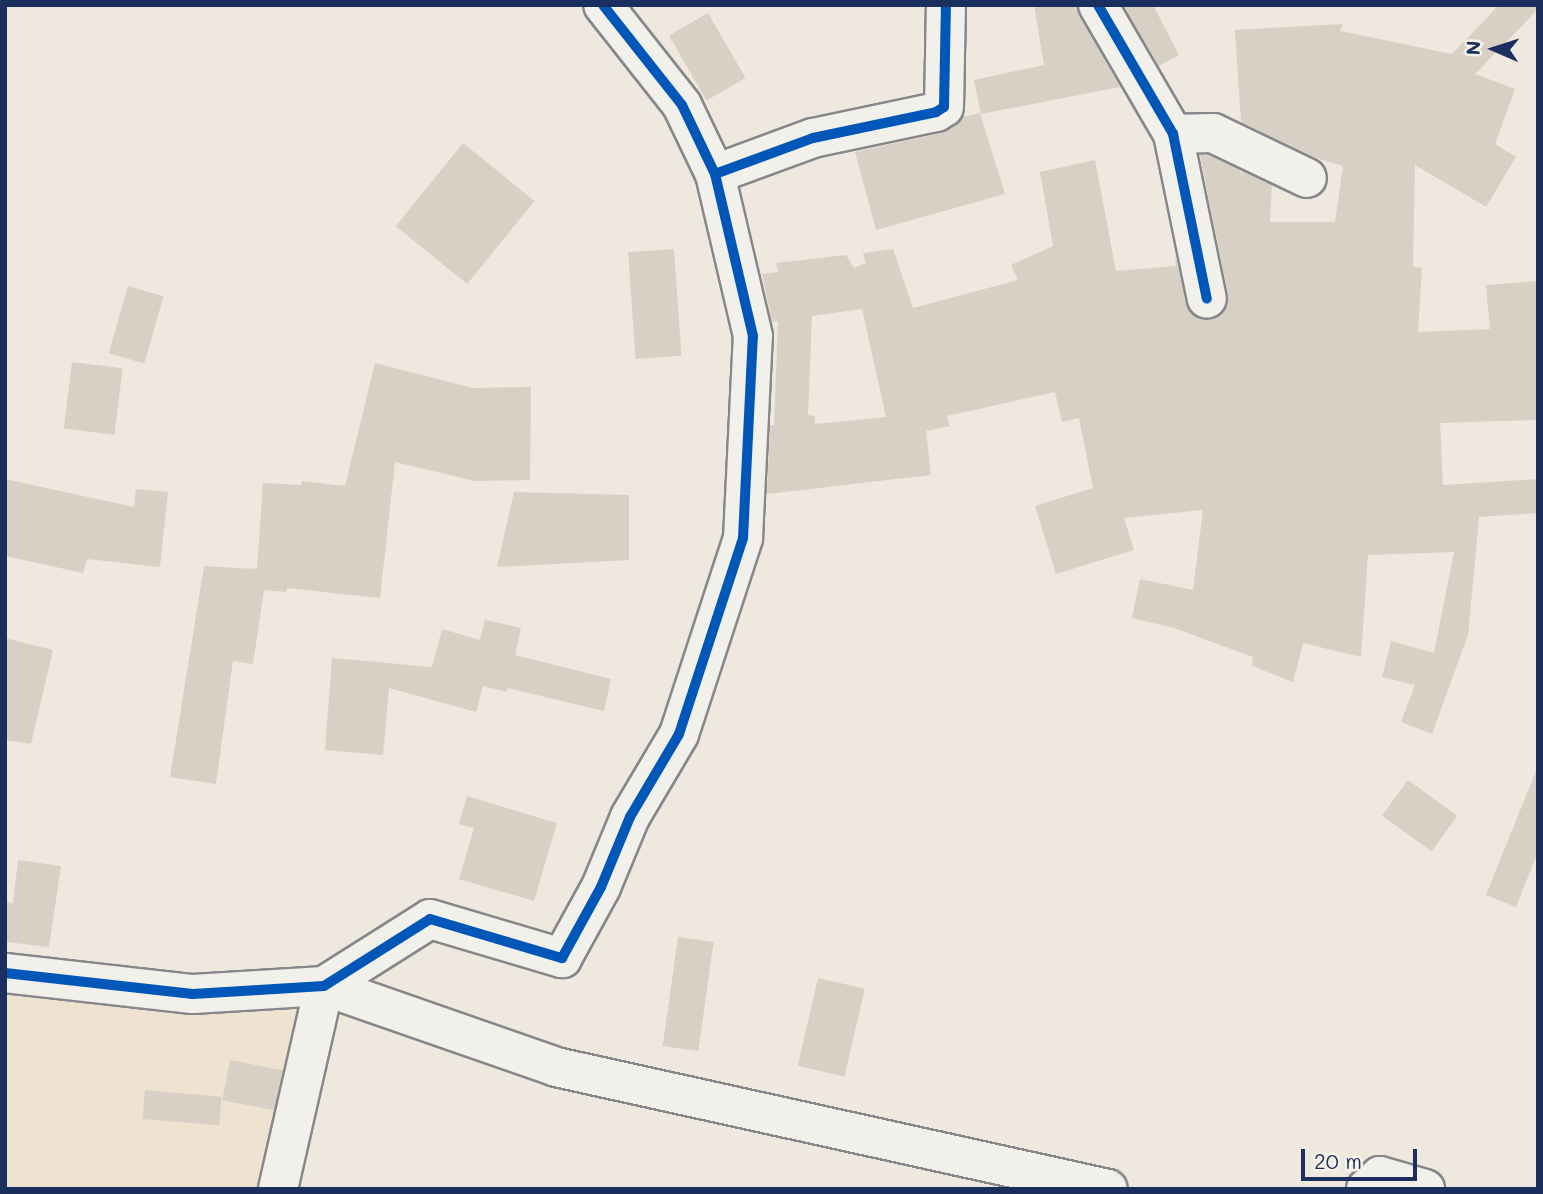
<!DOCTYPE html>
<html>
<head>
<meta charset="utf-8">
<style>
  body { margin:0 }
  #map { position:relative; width:1543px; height:1194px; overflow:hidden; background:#eee8de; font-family:Mali,sans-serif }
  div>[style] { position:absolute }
  .built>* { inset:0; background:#f0e2d0 }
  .building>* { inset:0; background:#d9d0c5; transform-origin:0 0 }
  .roads { filter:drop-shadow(2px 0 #86878c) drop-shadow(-2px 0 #86878c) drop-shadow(0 2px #86878c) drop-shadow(0 -2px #86878c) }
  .minor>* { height:38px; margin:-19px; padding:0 19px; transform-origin:19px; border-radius:19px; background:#f1f0eb }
  .cycleway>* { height:10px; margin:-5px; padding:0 5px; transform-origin:5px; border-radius:5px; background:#0057b8 }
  span { translate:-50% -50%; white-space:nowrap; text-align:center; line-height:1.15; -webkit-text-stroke:5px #f7f3e8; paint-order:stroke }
  .frame { position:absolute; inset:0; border:7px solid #1b2f5e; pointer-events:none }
  .north { position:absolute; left:1459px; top:14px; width:70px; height:70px; -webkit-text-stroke:5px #f7f3e8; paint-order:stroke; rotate:273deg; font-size:19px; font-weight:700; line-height:28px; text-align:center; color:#1b2f5e }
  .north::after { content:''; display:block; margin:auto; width:24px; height:32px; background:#1b2f5e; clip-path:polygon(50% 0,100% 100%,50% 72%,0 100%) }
  .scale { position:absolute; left:1301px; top:1149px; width:116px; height:32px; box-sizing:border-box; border:4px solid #1b2f5e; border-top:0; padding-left:9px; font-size:21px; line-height:24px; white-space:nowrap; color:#1b2f5e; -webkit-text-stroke:5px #f7f3e8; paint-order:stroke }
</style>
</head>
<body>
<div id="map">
  <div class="built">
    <div style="clip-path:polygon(5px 969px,337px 1012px,284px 1189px,5px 1189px)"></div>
  </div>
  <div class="building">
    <div style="clip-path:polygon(1034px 5px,1076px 5px,1079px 16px,1120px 87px,981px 114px,974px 80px,1044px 65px)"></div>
    <div style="clip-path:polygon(1123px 5px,1153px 5px,1179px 55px,1159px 66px)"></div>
    <div style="clip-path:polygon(evenodd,1499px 5px,1538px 5px,1538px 9px,1475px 74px,1515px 89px,1495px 144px,1516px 157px,1486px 207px,1415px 165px,1413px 267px,1422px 268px,1418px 332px,1490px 329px,1486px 285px,1538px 281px,1538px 420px,1440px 423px,1443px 485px,1538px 479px,1538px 513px,1479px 517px,1476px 551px,1473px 551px,1476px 551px,1468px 635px,1432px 734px,1401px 722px,1415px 685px,1382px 677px,1391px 641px,1434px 653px,1454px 552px,1368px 555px,1361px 657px,1303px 643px,1293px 682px,1252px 666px,1253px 657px,1174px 628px,1132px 618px,1140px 579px,1193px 590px,1203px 510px,1124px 518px,1134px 550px,1056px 574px,1035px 506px,1093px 488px,1079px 418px,1062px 422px,1055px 392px,947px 416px,950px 426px,926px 431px,931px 475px,767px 494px,770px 425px,774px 425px,778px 321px,772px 322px,762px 274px,778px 272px,776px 263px,846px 255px,854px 268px,866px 263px,863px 253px,893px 249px,913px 308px,1018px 280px,1011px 265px,1053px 246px,1040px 172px,1095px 160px,1116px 271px,1176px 266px,1175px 254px,1190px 313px,1200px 319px,1212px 320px,1221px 316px,1227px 307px,1228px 295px,1200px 155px,1208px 155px,1240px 170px,1242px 175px,1242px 171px,1272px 185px,1270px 222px,1335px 222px,1343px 166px,1316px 158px,1241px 122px,1235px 30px,1343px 24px,1340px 31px,1452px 54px,1499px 5px,862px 309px,886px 417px,815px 424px,815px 416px,808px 415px,812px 316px,862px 309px)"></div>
    <div style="left:708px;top:13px;width:75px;height:45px;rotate:60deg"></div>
    <div style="clip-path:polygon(980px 113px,1005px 194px,876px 230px,855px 152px,941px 133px,963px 117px)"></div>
    <div style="left:463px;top:143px;width:92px;height:107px;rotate:39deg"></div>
    <div style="left:674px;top:249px;width:107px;height:46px;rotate:86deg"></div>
    <div style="left:128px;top:286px;width:37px;height:70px;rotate:16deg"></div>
    <div style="left:72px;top:362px;width:51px;height:67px;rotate:7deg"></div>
    <div style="clip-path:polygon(375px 363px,473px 388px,531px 387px,530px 480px,475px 481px,395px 462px,380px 598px,287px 588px,286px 592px,264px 590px,253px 664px,233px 661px,216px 784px,170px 777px,204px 566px,257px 569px,263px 483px,301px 485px,302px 481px,345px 486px)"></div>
    <div style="clip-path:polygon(5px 479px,134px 507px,136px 489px,168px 492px,160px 567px,87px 559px,83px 573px,5px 556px)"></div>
    <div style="clip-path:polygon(514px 492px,629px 495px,629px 560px,497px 567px)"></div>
    <div style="clip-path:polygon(485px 620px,521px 628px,515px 655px,611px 679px,604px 711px,507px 688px,507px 692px,483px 686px,476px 712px,389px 688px,383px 755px,325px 750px,332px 658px,432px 667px,442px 629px,480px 640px)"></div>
    <div style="clip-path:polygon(5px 638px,53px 650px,31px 744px,5px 740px)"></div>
    <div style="clip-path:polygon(1536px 771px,1538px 852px,1516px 907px,1486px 895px)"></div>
    <div style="left:1408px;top:780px;width:61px;height:44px;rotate:36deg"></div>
    <div style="clip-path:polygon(467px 796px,557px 823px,534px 901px,459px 879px,474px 828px,459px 824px)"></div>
    <div style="clip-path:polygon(18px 860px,61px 866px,49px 947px,5px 942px,5px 902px,13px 903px)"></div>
    <div style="left:678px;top:937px;width:36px;height:110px;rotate:8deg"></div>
    <div style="left:818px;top:978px;width:48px;height:90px;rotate:13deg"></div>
    <div style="left:230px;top:1060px;width:54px;height:41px;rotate:11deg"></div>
    <div style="left:145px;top:1090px;width:77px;height:29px;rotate:5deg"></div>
  </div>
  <div class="roads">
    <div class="minor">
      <div style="left:1098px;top:5px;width:149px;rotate:59.8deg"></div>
      <div style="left:1173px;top:134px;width:168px;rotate:78.4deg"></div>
      <div style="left:1173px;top:134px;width:40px;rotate:-1.4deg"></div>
      <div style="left:1213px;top:133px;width:104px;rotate:25.6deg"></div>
      <div style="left:715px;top:174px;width:104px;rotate:-20.2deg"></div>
      <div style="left:813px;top:138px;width:126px;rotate:-11.9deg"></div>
      <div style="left:936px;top:112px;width:9px;rotate:-32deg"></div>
      <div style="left:944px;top:107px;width:102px;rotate:-88.9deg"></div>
      <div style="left:5px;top:973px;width:189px;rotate:6.4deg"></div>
      <div style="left:193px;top:994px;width:131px;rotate:-3.5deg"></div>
      <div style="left:324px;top:986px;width:125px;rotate:-32.3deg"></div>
      <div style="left:430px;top:919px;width:138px;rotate:16.5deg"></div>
      <div style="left:562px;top:958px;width:81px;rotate:-61.2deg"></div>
      <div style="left:601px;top:887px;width:76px;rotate:-67.5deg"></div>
      <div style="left:630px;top:817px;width:96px;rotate:-59.4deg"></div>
      <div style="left:679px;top:734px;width:206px;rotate:-71.9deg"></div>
      <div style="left:743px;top:538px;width:202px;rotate:-87.2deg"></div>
      <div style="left:753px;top:336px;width:166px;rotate:-103.2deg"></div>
      <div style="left:715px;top:174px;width:76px;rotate:-115.6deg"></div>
      <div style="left:682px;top:105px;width:127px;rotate:-128.3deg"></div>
      <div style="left:278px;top:1189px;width:208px;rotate:-77.2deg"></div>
      <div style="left:324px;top:986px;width:246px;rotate:19.2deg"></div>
      <div style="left:556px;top:1067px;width:565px;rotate:12.46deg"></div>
      <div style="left:1366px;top:1189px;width:19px;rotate:-43deg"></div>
      <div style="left:1380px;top:1176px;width:47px;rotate:16.1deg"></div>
    </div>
  </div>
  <div class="cycleway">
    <div style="left:1098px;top:5px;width:149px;rotate:59.8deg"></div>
    <div style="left:1173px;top:134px;width:168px;rotate:78.4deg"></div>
    <div style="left:715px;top:174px;width:104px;rotate:-20.2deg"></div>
    <div style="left:813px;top:138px;width:126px;rotate:-11.9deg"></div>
    <div style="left:936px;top:112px;width:9px;rotate:-32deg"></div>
    <div style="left:944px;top:107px;width:102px;rotate:-88.9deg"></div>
    <div style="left:5px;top:973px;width:189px;rotate:6.4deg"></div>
    <div style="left:193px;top:994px;width:131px;rotate:-3.5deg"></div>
    <div style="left:324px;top:986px;width:125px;rotate:-32.3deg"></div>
    <div style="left:430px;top:919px;width:138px;rotate:16.5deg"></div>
    <div style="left:562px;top:958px;width:81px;rotate:-61.2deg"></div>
    <div style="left:601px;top:887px;width:76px;rotate:-67.5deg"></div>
    <div style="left:630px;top:817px;width:96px;rotate:-59.4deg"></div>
    <div style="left:679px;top:734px;width:206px;rotate:-71.9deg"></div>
    <div style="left:743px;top:538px;width:202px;rotate:-87.2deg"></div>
    <div style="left:753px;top:336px;width:166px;rotate:-103.2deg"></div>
    <div style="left:715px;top:174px;width:76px;rotate:-115.6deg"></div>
    <div style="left:682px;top:105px;width:127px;rotate:-128.3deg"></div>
  </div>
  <div class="frame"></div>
  <div class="north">N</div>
  <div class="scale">20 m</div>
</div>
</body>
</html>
